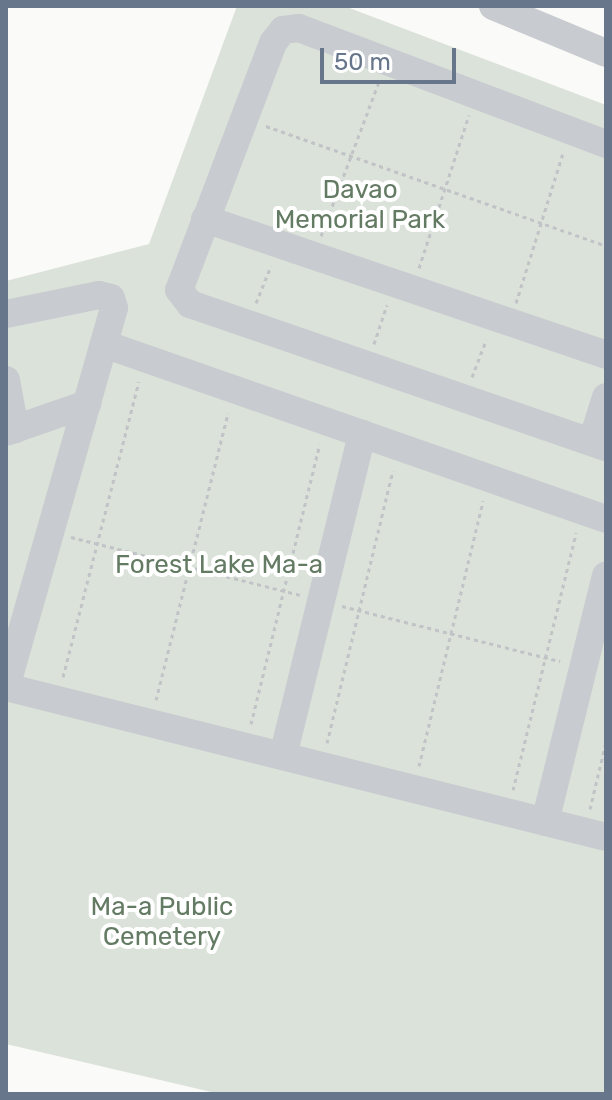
<!DOCTYPE html>
<html>
<head>
<meta charset="utf-8">
<style>
  body { margin:0 }
  #map { position:relative; width:612px; height:1100px; overflow:hidden; background:#fafaf8; font-family:Rubik,sans-serif }
  div>[style] { position:absolute }
  .green>* { inset:0; background:#dbe2d9 }
  .path>* { height:3px; margin-top:-1.5px; transform-origin:0; background:repeating-linear-gradient(90deg,#c1c3c6 0 4px,transparent 0 8px) }
  .minor>* { height:28px; margin:-14px; padding:0 14px; transform-origin:14px; border-radius:14px; background:#c8cbd0 }
  span { translate:-50% -50%; white-space:nowrap; text-align:center; line-height:1.15; -webkit-text-stroke:8px #fff; paint-order:stroke }
  .park-label { font-size:26px; color:#647b63 }
  .frame { position:absolute; inset:0; border:8px solid #67768b; pointer-events:none }
  .scale { position:absolute; left:320px; top:48px; width:136px; height:36px; box-sizing:border-box; border:4px solid #67768b; border-top:0; padding-left:10px; font-size:24px; line-height:28px; white-space:nowrap; color:#67768b; -webkit-text-stroke:6px #fff; paint-order:stroke }
</style>
</head>
<body>
<div id="map">
  <div class="green">
    <div style="clip-path:polygon(237px 6px,344px 6px,606px 105px,606px 1094px,220px 1094px,6px 1044px,6px 281px,149px 244px)"></div>
  </div>
  <div class="path">
    <div style="left:266px;top:126px;width:361px;rotate:19.4deg"></div>
    <div style="left:321px;top:236px;width:165px;rotate:-69.4deg"></div>
    <div style="left:419px;top:268px;width:161px;rotate:-71.9deg"></div>
    <div style="left:256px;top:303px;width:40px;rotate:-68deg"></div>
    <div style="left:516px;top:303px;width:157px;rotate:-72.6deg"></div>
    <div style="left:374px;top:344px;width:41px;rotate:-71.6deg"></div>
    <div style="left:472px;top:377px;width:40px;rotate:-69deg"></div>
    <div style="left:71px;top:537px;width:236px;rotate:14.2deg"></div>
    <div style="left:342px;top:606px;width:225px;rotate:14.2deg"></div>
    <div style="left:63px;top:677px;width:305px;rotate:-75.6deg"></div>
    <div style="left:156px;top:700px;width:296px;rotate:-75.9deg"></div>
    <div style="left:251px;top:724px;width:288px;rotate:-76.2deg"></div>
    <div style="left:327px;top:743px;width:280px;rotate:-76.4deg"></div>
    <div style="left:419px;top:766px;width:273px;rotate:-76.4deg"></div>
    <div style="left:513px;top:790px;width:265px;rotate:-76.2deg"></div>
    <div style="left:590px;top:809px;width:69px;rotate:-76.6deg"></div>
  </div>
  <div class="minor">
    <div style="left:493px;top:6px;width:122px;rotate:22.6deg"></div>
    <div style="left:606px;top:144px;width:328px;rotate:-159.3deg"></div>
    <div style="left:299px;top:28px;width:16px;rotate:173deg"></div>
    <div style="left:283px;top:30px;width:16px;rotate:128deg"></div>
    <div style="left:273px;top:43px;width:264px;rotate:110.8deg"></div>
    <div style="left:179px;top:290px;width:18px;rotate:52deg"></div>
    <div style="left:190px;top:304px;width:440px;rotate:19deg"></div>
    <div style="left:205px;top:219px;width:423px;rotate:18.7deg"></div>
    <div style="left:6px;top:314px;width:95px;rotate:-11.5deg"></div>
    <div style="left:99px;top:295px;width:12px;rotate:14deg"></div>
    <div style="left:111px;top:298px;width:10px;rotate:73deg"></div>
    <div style="left:114px;top:308px;width:393px;rotate:105.9deg"></div>
    <div style="left:104px;top:344px;width:532px;rotate:19.22deg"></div>
    <div style="left:6px;top:380px;width:50px;rotate:79.6deg"></div>
    <div style="left:6px;top:432px;width:86px;rotate:-19.1deg"></div>
    <div style="left:592px;top:442px;width:47px;rotate:-72.7deg"></div>
    <div style="left:6px;top:687px;width:618px;rotate:14.04deg"></div>
    <div style="left:283px;top:756px;width:332px;rotate:-76.2deg"></div>
    <div style="left:545px;top:822px;width:254px;rotate:-76.1deg"></div>
  </div>
  <div class="park-label">
    <span style="left:360px;top:205px">Davao<br>Memorial Park</span>
    <span style="left:219px;top:565px">Forest Lake Ma-a</span>
    <span style="left:162px;top:922px">Ma-a Public<br>Cemetery</span>
  </div>
  <div class="frame"></div>
  <div class="scale">50 m</div>
</div>
</body>
</html>
